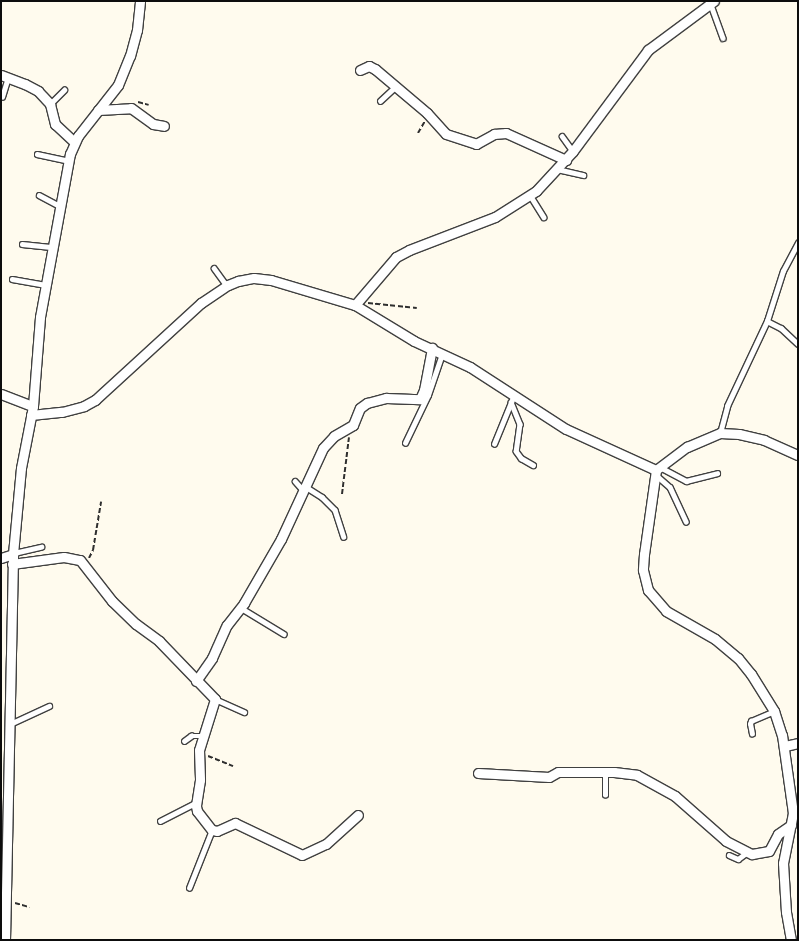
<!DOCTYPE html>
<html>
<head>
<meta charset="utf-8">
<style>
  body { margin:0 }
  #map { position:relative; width:799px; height:941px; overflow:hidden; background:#fffbee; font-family:"Libre Baskerville",serif }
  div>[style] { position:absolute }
  .path>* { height:2px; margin-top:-1px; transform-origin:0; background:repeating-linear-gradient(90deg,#2f2f2f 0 5px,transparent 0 7.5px) }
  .roads { filter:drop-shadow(1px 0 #404040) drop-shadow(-1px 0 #404040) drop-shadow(0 1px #404040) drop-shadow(0 -1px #404040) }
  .lane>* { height:4.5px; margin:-2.25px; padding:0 2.25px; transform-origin:2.25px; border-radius:2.25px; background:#fff }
  .street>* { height:9px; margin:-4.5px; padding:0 4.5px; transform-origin:4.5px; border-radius:4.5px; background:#fff }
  span { translate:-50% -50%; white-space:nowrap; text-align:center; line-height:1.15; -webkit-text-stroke:5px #fff; paint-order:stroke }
  .frame { position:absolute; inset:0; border:2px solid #0d0d0d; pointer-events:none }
</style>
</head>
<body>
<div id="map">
  <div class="path">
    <div style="left:138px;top:102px;width:11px;rotate:15deg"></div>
    <div style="left:418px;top:133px;width:14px;rotate:-60deg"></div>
    <div style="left:368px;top:303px;width:49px;rotate:5.8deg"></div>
    <div style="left:342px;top:494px;width:57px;rotate:-83deg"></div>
    <div style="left:89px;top:558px;width:9px;rotate:-63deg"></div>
    <div style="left:93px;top:550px;width:49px;rotate:-80.5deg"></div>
    <div style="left:208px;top:756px;width:27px;rotate:22deg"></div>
    <div style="left:15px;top:903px;width:15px;rotate:16deg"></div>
  </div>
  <div class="roads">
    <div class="lane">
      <div style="left:711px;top:5px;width:35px;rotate:70deg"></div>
      <div style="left:2px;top:97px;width:21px;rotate:-73deg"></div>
      <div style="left:380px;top:101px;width:22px;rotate:-43deg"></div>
      <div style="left:50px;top:104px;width:20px;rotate:-45deg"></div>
      <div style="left:562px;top:136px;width:19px;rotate:54deg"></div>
      <div style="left:37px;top:154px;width:33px;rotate:12deg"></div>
      <div style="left:557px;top:169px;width:27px;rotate:13deg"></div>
      <div style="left:39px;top:195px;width:24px;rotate:28deg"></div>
      <div style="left:530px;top:195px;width:26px;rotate:58deg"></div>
      <div style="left:22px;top:244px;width:31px;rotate:6deg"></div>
      <div style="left:214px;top:268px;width:22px;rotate:54deg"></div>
      <div style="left:12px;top:279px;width:34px;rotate:10deg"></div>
      <div style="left:767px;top:321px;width:16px;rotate:27deg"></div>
      <div style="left:781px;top:328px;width:23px;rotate:43deg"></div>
      <div style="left:511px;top:402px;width:24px;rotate:68deg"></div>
      <div style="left:520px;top:424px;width:27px;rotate:98deg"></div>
      <div style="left:516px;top:451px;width:9px;rotate:54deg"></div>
      <div style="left:521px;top:458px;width:14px;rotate:30deg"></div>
      <div style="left:720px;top:433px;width:28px;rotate:-75deg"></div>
      <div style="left:727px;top:406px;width:94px;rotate:-64.8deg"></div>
      <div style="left:767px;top:321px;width:52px;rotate:-72.3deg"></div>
      <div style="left:783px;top:271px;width:32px;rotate:-62deg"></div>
      <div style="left:405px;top:443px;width:53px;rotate:-64.4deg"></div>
      <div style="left:428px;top:395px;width:43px;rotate:-71.1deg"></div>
      <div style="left:494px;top:444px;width:48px;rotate:-67.8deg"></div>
      <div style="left:660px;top:467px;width:30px;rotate:28deg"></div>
      <div style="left:686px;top:481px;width:32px;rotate:-14deg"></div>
      <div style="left:656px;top:475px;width:18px;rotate:41deg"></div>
      <div style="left:670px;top:487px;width:38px;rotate:65deg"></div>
      <div style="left:295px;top:481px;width:12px;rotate:48deg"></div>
      <div style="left:306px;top:487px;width:19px;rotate:32deg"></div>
      <div style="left:322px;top:497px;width:18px;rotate:45deg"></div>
      <div style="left:335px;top:510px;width:28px;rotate:72deg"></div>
      <div style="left:14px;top:553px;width:28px;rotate:-13deg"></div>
      <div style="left:241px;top:608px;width:50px;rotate:31.2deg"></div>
      <div style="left:215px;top:699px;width:32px;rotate:24deg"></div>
      <div style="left:10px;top:724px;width:43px;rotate:-24.8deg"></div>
      <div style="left:752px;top:734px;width:10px;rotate:-101deg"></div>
      <div style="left:750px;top:724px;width:3px;rotate:-72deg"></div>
      <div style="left:751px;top:721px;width:25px;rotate:-23deg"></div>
      <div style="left:184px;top:741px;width:9px;rotate:-36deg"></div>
      <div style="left:191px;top:736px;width:11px"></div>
      <div style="left:605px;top:795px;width:23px;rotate:-90deg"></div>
      <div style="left:160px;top:821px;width:39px;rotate:-27deg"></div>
      <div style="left:729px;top:855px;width:10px;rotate:24deg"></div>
      <div style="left:738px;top:859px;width:10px;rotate:-37deg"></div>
      <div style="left:189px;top:888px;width:62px;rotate:-68.4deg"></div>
    </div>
    <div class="street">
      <div style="left:360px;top:70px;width:10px;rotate:-24deg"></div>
      <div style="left:369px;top:66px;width:7px;rotate:27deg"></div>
      <div style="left:375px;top:69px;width:68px;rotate:40.2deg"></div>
      <div style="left:427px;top:113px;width:28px;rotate:48deg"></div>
      <div style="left:446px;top:134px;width:32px;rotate:18deg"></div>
      <div style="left:476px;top:144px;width:21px;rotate:-29deg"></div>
      <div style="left:494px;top:134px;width:12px;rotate:-5deg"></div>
      <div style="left:506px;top:133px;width:66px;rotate:24.2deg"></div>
      <div style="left:1px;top:75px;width:26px;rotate:21deg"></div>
      <div style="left:25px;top:84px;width:15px;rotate:28deg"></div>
      <div style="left:38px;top:91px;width:18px;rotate:47deg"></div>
      <div style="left:50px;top:104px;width:21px;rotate:76deg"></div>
      <div style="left:55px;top:124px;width:26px;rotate:43deg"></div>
      <div style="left:98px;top:110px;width:33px;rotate:-3deg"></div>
      <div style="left:131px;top:108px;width:27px;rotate:36deg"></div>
      <div style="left:153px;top:124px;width:11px;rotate:10deg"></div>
      <div style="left:355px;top:305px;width:69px;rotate:31.4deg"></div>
      <div style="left:414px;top:341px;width:62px;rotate:24.9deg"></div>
      <div style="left:470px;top:367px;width:114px;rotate:32.9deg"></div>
      <div style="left:566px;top:429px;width:99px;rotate:24.5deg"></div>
      <div style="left:656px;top:470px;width:39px;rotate:-37deg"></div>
      <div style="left:687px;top:447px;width:36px;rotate:-23deg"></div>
      <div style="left:720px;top:433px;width:19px;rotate:3deg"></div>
      <div style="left:739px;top:434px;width:26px;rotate:13deg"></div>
      <div style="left:764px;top:440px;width:37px;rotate:24deg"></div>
      <div style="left:1px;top:394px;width:34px;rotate:21deg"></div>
      <div style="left:31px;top:415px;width:31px;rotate:-6deg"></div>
      <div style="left:62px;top:412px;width:23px;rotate:-15deg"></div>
      <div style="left:84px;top:406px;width:13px;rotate:-29deg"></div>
      <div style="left:95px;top:400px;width:144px;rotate:-42.5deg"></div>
      <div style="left:201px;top:303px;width:32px;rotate:-34deg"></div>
      <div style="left:228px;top:285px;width:11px;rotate:-22deg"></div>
      <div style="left:238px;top:281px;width:16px;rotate:-11deg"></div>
      <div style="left:254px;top:278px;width:17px;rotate:7deg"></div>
      <div style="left:271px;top:280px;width:88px;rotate:16.6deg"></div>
      <div style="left:355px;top:305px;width:63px;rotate:-49.5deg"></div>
      <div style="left:396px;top:257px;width:15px;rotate:-28deg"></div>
      <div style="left:409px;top:250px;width:92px;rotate:-21deg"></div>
      <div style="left:495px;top:217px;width:49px;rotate:-32.4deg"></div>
      <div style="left:536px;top:191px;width:54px;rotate:-47.2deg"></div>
      <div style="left:573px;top:151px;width:126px;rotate:-53.4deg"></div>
      <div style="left:648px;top:50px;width:82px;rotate:-36.6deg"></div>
      <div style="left:656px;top:470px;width:85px;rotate:98.1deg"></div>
      <div style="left:644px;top:554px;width:16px;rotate:94deg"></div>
      <div style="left:643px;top:570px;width:21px;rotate:76deg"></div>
      <div style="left:648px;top:590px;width:28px;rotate:49deg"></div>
      <div style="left:666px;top:611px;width:56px;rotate:29.7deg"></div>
      <div style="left:715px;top:639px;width:30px;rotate:40deg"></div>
      <div style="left:738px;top:658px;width:21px;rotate:51deg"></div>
      <div style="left:751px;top:674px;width:44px;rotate:58.1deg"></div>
      <div style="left:774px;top:711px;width:25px;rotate:72deg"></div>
      <div style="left:782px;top:735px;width:79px;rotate:82deg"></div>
      <div style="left:793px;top:813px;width:51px;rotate:101.3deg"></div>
      <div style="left:783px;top:863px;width:49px;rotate:86.5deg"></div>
      <div style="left:786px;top:912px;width:28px;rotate:80deg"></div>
      <div style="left:1px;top:558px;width:13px;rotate:-18deg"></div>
      <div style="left:12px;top:564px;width:52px;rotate:-7.7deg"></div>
      <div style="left:64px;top:557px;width:16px;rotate:11deg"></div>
      <div style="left:80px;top:560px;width:52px;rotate:52deg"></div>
      <div style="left:112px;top:601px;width:33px;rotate:44deg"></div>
      <div style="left:136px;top:624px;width:29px;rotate:36deg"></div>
      <div style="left:159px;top:641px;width:81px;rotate:46deg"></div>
      <div style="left:215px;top:699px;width:53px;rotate:107.4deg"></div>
      <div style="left:199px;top:750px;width:30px;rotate:88deg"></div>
      <div style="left:200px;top:780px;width:26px;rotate:99deg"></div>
      <div style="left:196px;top:806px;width:5px;rotate:79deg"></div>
      <div style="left:197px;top:811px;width:24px;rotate:52deg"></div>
      <div style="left:212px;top:830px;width:5px;rotate:11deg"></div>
      <div style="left:217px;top:831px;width:20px;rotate:-24deg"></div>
      <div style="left:235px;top:823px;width:74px;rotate:25.5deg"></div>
      <div style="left:302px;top:855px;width:26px;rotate:-25deg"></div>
      <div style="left:326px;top:844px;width:43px;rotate:-42.2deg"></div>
      <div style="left:196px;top:681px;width:28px;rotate:-55deg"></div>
      <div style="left:212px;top:658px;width:36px;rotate:-66deg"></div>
      <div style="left:227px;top:625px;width:28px;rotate:-52deg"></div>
      <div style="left:244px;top:603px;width:74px;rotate:-60deg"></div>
      <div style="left:281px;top:539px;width:100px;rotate:-65.2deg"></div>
      <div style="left:323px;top:448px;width:16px;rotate:-47deg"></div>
      <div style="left:334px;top:436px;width:22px;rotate:-30deg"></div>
      <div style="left:353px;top:425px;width:18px;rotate:-68deg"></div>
      <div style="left:360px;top:408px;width:9px;rotate:-36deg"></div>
      <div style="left:367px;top:403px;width:20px;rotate:-15deg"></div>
      <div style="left:386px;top:398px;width:34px;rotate:2deg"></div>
      <div style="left:420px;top:399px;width:10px;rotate:-66deg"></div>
      <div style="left:424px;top:390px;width:43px;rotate:-79.2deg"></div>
      <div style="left:785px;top:746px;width:13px;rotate:-13deg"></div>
      <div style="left:478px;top:773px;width:71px;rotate:3.2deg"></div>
      <div style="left:549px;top:777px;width:10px;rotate:-29deg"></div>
      <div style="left:558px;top:772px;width:56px"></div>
      <div style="left:614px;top:772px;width:23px;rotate:7deg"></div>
      <div style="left:637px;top:775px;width:43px;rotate:28.9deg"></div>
      <div style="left:675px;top:796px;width:68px;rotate:41.4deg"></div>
      <div style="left:726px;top:841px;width:29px;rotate:27deg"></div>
      <div style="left:752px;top:854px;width:17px;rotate:-10deg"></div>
      <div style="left:769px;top:851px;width:19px;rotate:-62deg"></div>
      <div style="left:778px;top:834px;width:16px;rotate:-35deg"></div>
      <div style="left:5px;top:940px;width:386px;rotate:-88.8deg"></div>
      <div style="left:13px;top:554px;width:86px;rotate:-84.7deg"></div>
      <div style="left:21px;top:468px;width:63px;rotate:-79deg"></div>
      <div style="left:33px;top:406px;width:89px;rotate:-85.5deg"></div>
      <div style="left:40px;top:317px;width:166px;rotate:-79.6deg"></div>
      <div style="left:70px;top:154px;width:20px;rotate:-66deg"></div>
      <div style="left:78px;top:136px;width:65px;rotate:-51.9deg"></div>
      <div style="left:118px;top:85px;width:31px;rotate:-68deg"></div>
      <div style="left:130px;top:56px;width:27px;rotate:-75deg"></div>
      <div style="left:137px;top:30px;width:29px;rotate:-84deg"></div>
    </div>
  </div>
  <div class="frame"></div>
</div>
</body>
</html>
